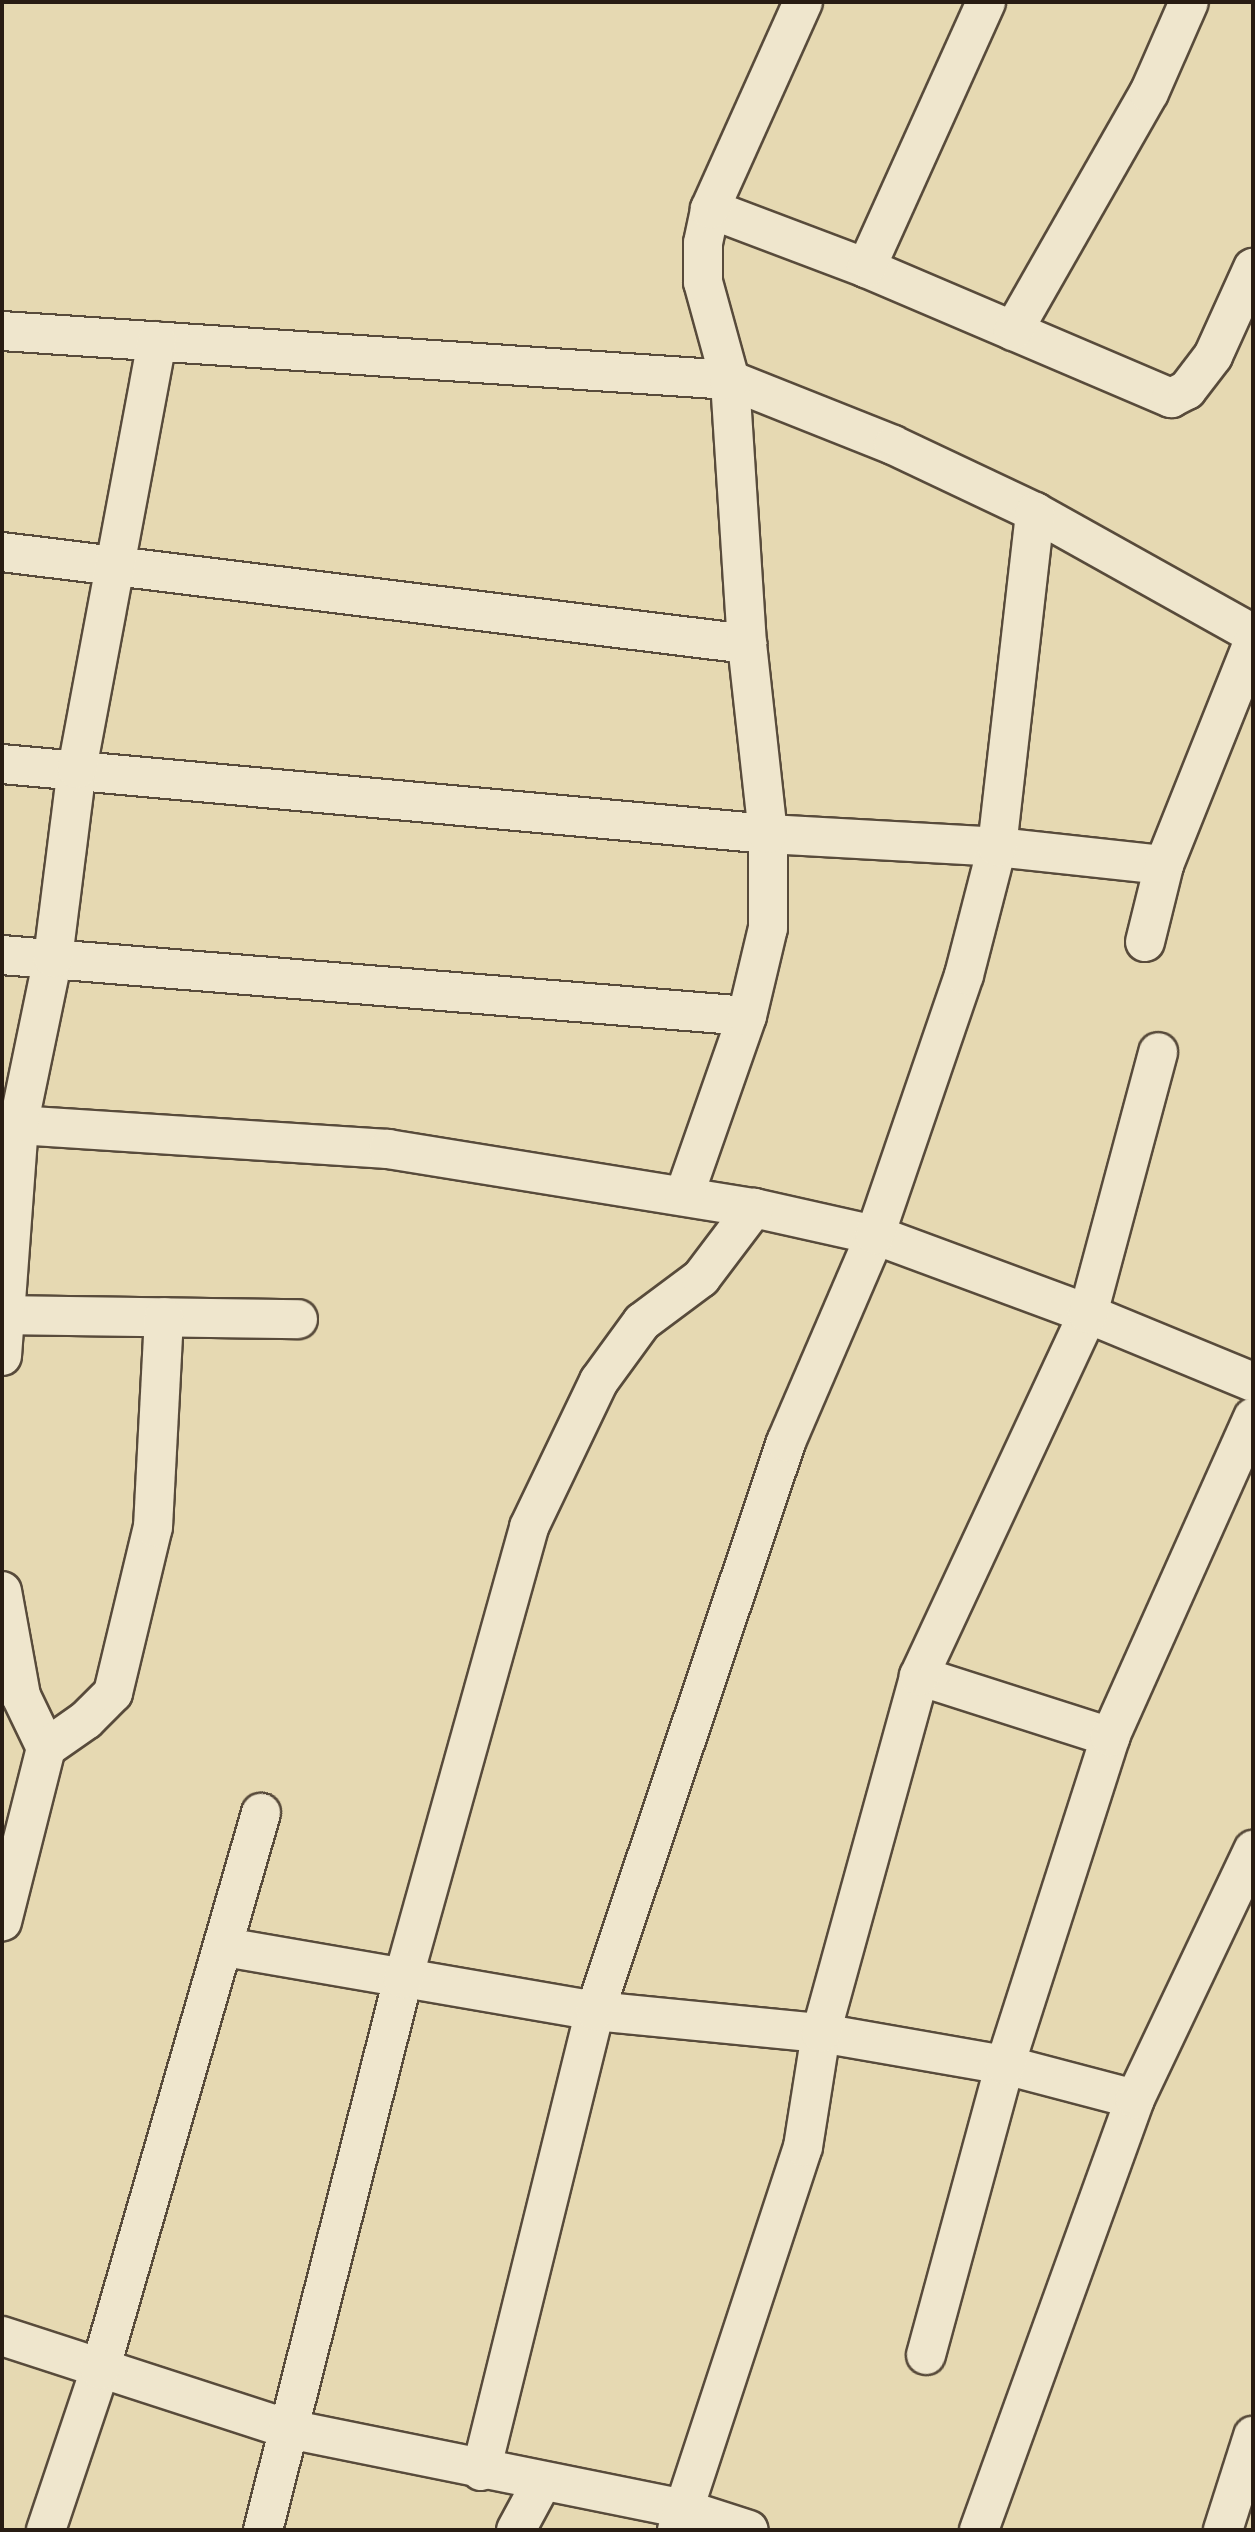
<!DOCTYPE html>
<html>
<head>
<meta charset="utf-8">
<style>
  body { margin:0 }
  #map { position:relative; width:1255px; height:2532px; overflow:hidden; background:#e6d9b2; font-family:Cardo,serif }
  div>[style] { position:absolute }
  .roads { filter:drop-shadow(2px 0 #584b3b) drop-shadow(-2px 0 #584b3b) drop-shadow(0 2px #584b3b) drop-shadow(0 -2px #584b3b) }
  .minor>* { height:38px; margin:-19px; padding:0 19px; transform-origin:19px; border-radius:19px; background:#efe6cd }
  span { translate:-50% -50%; white-space:nowrap; text-align:center; line-height:1.15; -webkit-text-stroke:5px #efe6cd; paint-order:stroke }
  .frame { position:absolute; inset:0; border:4px solid #281c13; pointer-events:none }
</style>
</head>
<body>
<div id="map">
  <div class="roads">
    <div class="minor">
      <div style="left:710px;top:209px;width:167px;rotate:20.7deg"></div>
      <div style="left:866px;top:268px;width:332px;rotate:23.1deg"></div>
      <div style="left:1171px;top:398px;width:18px;rotate:-27deg"></div>
      <div style="left:1187px;top:390px;width:43px;rotate:-52.6deg"></div>
      <div style="left:1213px;top:356px;width:97px;rotate:-65.6deg"></div>
      <div style="left:866px;top:268px;width:292px;rotate:-65.7deg"></div>
      <div style="left:2px;top:331px;width:730px;rotate:3.85deg"></div>
      <div style="left:730px;top:380px;width:175px;rotate:21.7deg"></div>
      <div style="left:893px;top:445px;width:157px;rotate:25.3deg"></div>
      <div style="left:1035px;top:512px;width:250px;rotate:29.2deg"></div>
      <div style="left:1013px;top:331px;width:274px;rotate:-60.3deg"></div>
      <div style="left:1149px;top:93px;width:99px;rotate:-66.3deg"></div>
      <div style="left:2px;top:552px;width:751px;rotate:7.04deg"></div>
      <div style="left:2px;top:764px;width:769px;rotate:5.22deg"></div>
      <div style="left:768px;top:834px;width:229px;rotate:3.2deg"></div>
      <div style="left:997px;top:847px;width:168px;rotate:6.2deg"></div>
      <div style="left:1145px;top:942px;width:79px;rotate:-76.1deg"></div>
      <div style="left:1164px;top:865px;width:240px;rotate:-68.2deg"></div>
      <div style="left:2px;top:955px;width:747px;rotate:4.68deg"></div>
      <div style="left:2px;top:1124px;width:387px;rotate:3.7deg"></div>
      <div style="left:388px;top:1149px;width:371px;rotate:9.2deg"></div>
      <div style="left:754px;top:1208px;width:124px;rotate:12.6deg"></div>
      <div style="left:875px;top:1235px;width:227px;rotate:20.3deg"></div>
      <div style="left:1088px;top:1314px;width:178px;rotate:22.4deg"></div>
      <div style="left:684px;top:1196px;width:191px;rotate:-70.7deg"></div>
      <div style="left:747px;top:1016px;width:90px;rotate:-76.6deg"></div>
      <div style="left:768px;top:928px;width:94px;rotate:-90deg"></div>
      <div style="left:768px;top:834px;width:191px;rotate:-96.3deg"></div>
      <div style="left:747px;top:644px;width:265px;rotate:-93.7deg"></div>
      <div style="left:730px;top:380px;width:102px;rotate:-105.4deg"></div>
      <div style="left:703px;top:282px;width:39px;rotate:-90deg"></div>
      <div style="left:703px;top:243px;width:35px;rotate:-78deg"></div>
      <div style="left:710px;top:209px;width:227px;rotate:-65.8deg"></div>
      <div style="left:2px;top:1315px;width:296px;rotate:0.8deg"></div>
      <div style="left:2px;top:1356px;width:235px;rotate:-85.8deg"></div>
      <div style="left:19px;top:1122px;width:167px;rotate:-78.3deg"></div>
      <div style="left:53px;top:958px;width:191px;rotate:-82.8deg"></div>
      <div style="left:77px;top:769px;width:435px;rotate:-79.4deg"></div>
      <div style="left:2px;top:1591px;width:107px;rotate:79.7deg"></div>
      <div style="left:21px;top:1696px;width:58px;rotate:64.3deg"></div>
      <div style="left:46px;top:1748px;width:179px;rotate:104.2deg"></div>
      <div style="left:919px;top:1676px;width:201px;rotate:17.7deg"></div>
      <div style="left:46px;top:1748px;width:49px;rotate:-35deg"></div>
      <div style="left:86px;top:1720px;width:38px;rotate:-45deg"></div>
      <div style="left:113px;top:1693px;width:171px;rotate:-76.5deg"></div>
      <div style="left:153px;top:1527px;width:210px;rotate:-87deg"></div>
      <div style="left:225px;top:1947px;width:375px;rotate:9.8deg"></div>
      <div style="left:595px;top:2011px;width:227px;rotate:5.6deg"></div>
      <div style="left:821px;top:2033px;width:187px;rotate:9.9deg"></div>
      <div style="left:1005px;top:2065px;width:134px;rotate:14.7deg"></div>
      <div style="left:2px;top:2336px;width:301px;rotate:18deg"></div>
      <div style="left:288px;top:2429px;width:401px;rotate:11.4deg"></div>
      <div style="left:681px;top:2508px;width:71px;rotate:17.9deg"></div>
      <div style="left:926px;top:2355px;width:301px;rotate:-74.8deg"></div>
      <div style="left:1005px;top:2065px;width:344px;rotate:-72.2deg"></div>
      <div style="left:1110px;top:1737px;width:350px;rotate:-65.9deg"></div>
      <div style="left:481px;top:2471px;width:474px;rotate:-76.1deg"></div>
      <div style="left:595px;top:2011px;width:600px;rotate:-71.44deg"></div>
      <div style="left:786px;top:1442px;width:225px;rotate:-66.7deg"></div>
      <div style="left:875px;top:1235px;width:275px;rotate:-71.1deg"></div>
      <div style="left:964px;top:975px;width:132px;rotate:-75.5deg"></div>
      <div style="left:997px;top:847px;width:337px;rotate:-83.5deg"></div>
      <div style="left:46px;top:2530px;width:169px;rotate:-71.4deg"></div>
      <div style="left:100px;top:2370px;width:580px;rotate:-73.88deg"></div>
      <div style="left:263px;top:2530px;width:569px;rotate:-75.74deg"></div>
      <div style="left:403px;top:1979px;width:469px;rotate:-74.4deg"></div>
      <div style="left:529px;top:1527px;width:162px;rotate:-64.4deg"></div>
      <div style="left:599px;top:1381px;width:73px;rotate:-53.9deg"></div>
      <div style="left:642px;top:1322px;width:74px;rotate:-36.7deg"></div>
      <div style="left:701px;top:1278px;width:88px;rotate:-52.9deg"></div>
      <div style="left:516px;top:2530px;width:55px;rotate:-61.6deg"></div>
      <div style="left:677px;top:2530px;width:403px;rotate:-71.8deg"></div>
      <div style="left:803px;top:2147px;width:115px;rotate:-81deg"></div>
      <div style="left:821px;top:2033px;width:370px;rotate:-74.6deg"></div>
      <div style="left:919px;top:1676px;width:400px;rotate:-65deg"></div>
      <div style="left:1088px;top:1314px;width:271px;rotate:-75deg"></div>
      <div style="left:979px;top:2530px;width:458px;rotate:-70.1deg"></div>
      <div style="left:1135px;top:2099px;width:276px;rotate:-64.6deg"></div>
      <div style="left:1223px;top:2530px;width:99px;rotate:-72.3deg"></div>
    </div>
  </div>
  <div class="frame"></div>
</div>
</body>
</html>
